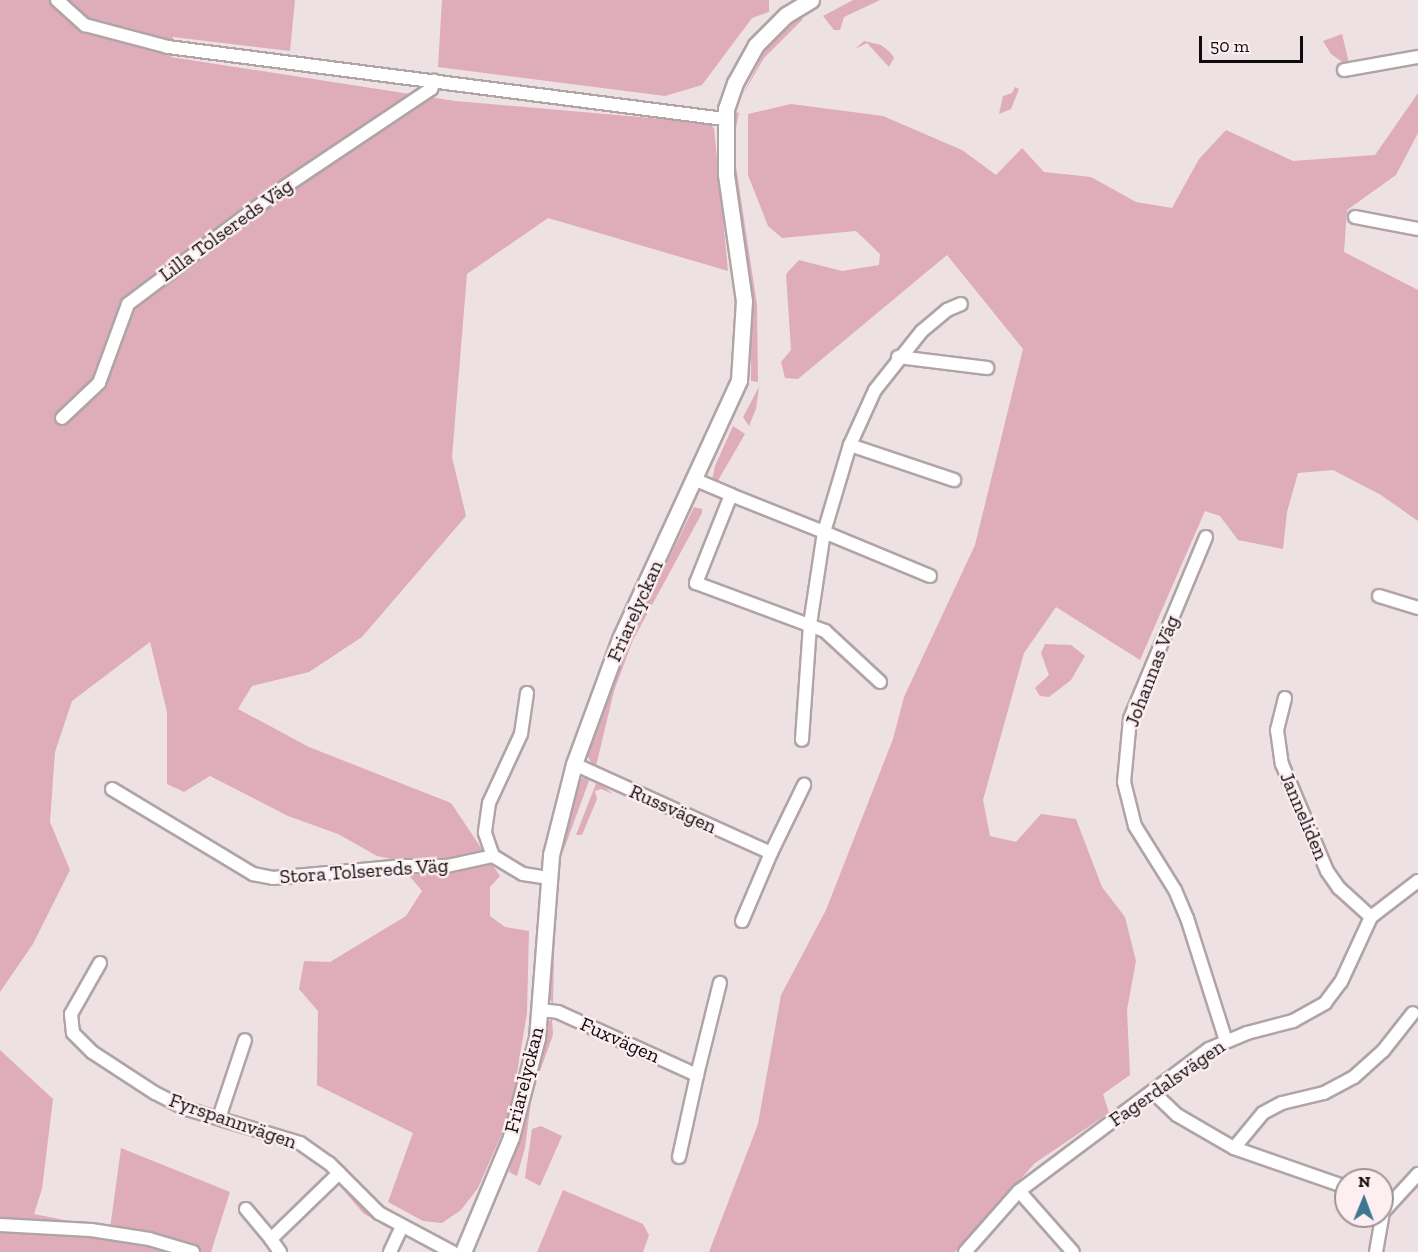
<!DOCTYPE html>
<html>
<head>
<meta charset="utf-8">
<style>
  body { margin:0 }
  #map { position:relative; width:1418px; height:1252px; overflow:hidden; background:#eee1e4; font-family:"Zilla Slab",serif }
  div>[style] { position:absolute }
  .green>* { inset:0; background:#dfacb9 }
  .roads { filter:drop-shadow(2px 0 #b0a4a7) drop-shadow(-2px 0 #b0a4a7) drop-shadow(0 2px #b0a4a7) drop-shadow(0 -2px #b0a4a7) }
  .minor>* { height:12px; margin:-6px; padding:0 6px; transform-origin:6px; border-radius:6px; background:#fff }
  .tertiary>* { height:15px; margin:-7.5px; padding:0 7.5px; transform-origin:7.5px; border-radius:7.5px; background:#fff }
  span { translate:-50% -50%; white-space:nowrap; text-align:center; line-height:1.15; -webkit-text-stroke:5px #fceef1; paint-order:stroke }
  .street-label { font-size:20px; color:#100c0d }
  .north { position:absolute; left:1334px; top:1168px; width:60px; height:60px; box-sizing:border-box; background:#fceef1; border:2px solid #9e9496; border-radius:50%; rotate:1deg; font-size:16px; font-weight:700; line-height:24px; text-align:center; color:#100c0d }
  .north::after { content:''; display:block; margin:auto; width:21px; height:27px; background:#3d7890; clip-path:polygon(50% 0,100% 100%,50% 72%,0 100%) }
  .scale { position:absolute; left:1199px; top:36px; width:104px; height:27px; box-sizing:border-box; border:3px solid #100c0d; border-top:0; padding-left:8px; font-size:18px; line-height:21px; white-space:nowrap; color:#100c0d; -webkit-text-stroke:4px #fceef1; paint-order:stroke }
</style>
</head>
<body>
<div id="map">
  <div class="green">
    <div style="clip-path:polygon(0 0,295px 0,290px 51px,173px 37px,171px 57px,455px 101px,708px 123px,714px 128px,728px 271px,548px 218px,467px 274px,452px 457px,466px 516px,362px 637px,309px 672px,252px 686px,238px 709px,309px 747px,451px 803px,500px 876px,490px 887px,490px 916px,505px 927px,529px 931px,527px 1013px,510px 1115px,478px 1188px,461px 1210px,442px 1223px,423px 1221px,388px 1202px,413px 1133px,317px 1085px,318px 1011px,299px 989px,304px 961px,330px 962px,406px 916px,422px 891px,396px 860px,377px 856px,338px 834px,288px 816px,210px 776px,184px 792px,167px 784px,167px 712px,150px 642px,72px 701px,55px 752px,50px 822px,70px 870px,33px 944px,0 992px)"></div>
    <div style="clip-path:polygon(442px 0,769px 0,769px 12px,752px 18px,702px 85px,665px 96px,438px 67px)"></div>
    <div style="clip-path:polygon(853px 0,880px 0,844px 17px,840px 30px,834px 30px,823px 16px)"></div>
    <div style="clip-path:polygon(799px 18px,803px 19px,764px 58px,742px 96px,767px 47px)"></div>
    <div style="clip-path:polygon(1342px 34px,1349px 63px,1345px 64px,1331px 54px,1323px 41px)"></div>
    <div style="clip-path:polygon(864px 41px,881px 45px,890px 52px,894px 58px,889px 67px,867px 43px,855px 49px)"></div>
    <div style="clip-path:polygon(1015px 87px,1019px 89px,1011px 109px,999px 114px,1003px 96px,1012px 93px)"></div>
    <div style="clip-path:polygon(1418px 93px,1418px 133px,1396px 175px,1347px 210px,1344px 252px,1418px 290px,1418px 521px,1381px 495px,1333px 470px,1298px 473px,1287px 512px,1283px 549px,1238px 540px,1220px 516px,1205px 511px,1140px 660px,1056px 607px,1024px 653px,983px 800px,990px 836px,1016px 842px,1041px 814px,1076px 819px,1102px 887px,1125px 917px,1136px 961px,1127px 1010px,1130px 1075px,1103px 1094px,1109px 1113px,1035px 1163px,955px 1252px,709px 1252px,758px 1124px,781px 995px,826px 910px,893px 739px,904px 697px,975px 545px,1023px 349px,947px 255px,798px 379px,785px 378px,781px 362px,791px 350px,786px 274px,799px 260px,842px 271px,879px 265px,880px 254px,856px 231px,782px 238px,768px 226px,748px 175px,748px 114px,791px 104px,883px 116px,962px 150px,996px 175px,1022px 148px,1044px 172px,1091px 177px,1136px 202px,1172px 208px,1199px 159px,1226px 130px,1293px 161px,1375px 155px)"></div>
    <div style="clip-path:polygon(736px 112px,739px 113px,735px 133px,736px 166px,757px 305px,758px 382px,751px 381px,751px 306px,731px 155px)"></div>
    <div style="clip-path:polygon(759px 387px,756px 409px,749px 426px,743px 417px)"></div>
    <div style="clip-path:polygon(733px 426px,745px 434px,716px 484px,712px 480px,715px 466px)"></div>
    <div style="clip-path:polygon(694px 507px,702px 509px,702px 513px,633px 640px,614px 691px,596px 766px,593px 766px,586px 753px,620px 659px)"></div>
    <div style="clip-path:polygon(1045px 644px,1071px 645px,1085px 656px,1071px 680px,1049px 697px,1040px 696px,1035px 688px,1049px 675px,1041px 653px)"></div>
    <div style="clip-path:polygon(582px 778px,590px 778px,563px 852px,567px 818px,577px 783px)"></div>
    <div style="clip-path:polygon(597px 781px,613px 794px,601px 789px,595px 791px,597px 799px,582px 835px,576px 835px)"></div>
    <div style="clip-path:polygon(560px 860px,554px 954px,553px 1004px,548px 997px)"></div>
    <div style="clip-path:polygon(552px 1018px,553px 1035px,532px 1093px,525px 1148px,517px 1176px,509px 1172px,545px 1025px)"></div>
    <div style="clip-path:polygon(0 1050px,53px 1099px,42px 1189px,34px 1214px,110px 1229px,121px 1148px,230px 1192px,211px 1252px,0 1252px)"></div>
    <div style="clip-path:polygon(541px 1126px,562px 1136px,540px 1186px,525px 1178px,532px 1129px)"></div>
    <div style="clip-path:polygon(340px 1186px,390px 1225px,390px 1229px,363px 1213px)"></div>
    <div style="clip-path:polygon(563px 1190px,643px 1224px,649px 1235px,643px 1252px,537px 1252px)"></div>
  </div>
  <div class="roads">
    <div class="minor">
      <div style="left:57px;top:0;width:38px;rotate:42deg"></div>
      <div style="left:85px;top:25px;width:86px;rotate:14.8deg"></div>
      <div style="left:168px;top:47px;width:561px;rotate:7.38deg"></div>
      <div style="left:1344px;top:70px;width:75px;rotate:-10deg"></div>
      <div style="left:1355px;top:217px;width:64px;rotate:10.8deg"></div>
      <div style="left:898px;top:357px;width:90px;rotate:7deg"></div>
      <div style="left:62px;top:418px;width:51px;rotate:-43.4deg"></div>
      <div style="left:99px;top:383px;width:84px;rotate:-69.8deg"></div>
      <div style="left:128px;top:304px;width:190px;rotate:-36.9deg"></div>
      <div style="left:280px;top:190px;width:182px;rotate:-33.8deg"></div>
      <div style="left:431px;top:89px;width:9px;rotate:-69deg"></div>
      <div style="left:850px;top:445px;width:110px;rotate:18.6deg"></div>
      <div style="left:696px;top:480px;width:38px;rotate:23deg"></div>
      <div style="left:731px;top:495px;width:95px;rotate:111.7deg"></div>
      <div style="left:696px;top:583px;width:138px;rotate:20.4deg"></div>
      <div style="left:825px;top:631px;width:75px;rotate:42.8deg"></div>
      <div style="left:731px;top:495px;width:100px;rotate:21.7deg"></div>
      <div style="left:824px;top:532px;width:94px;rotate:98.6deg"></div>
      <div style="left:810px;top:625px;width:115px;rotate:94deg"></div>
      <div style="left:1206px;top:537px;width:197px;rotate:112.7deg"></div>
      <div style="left:1130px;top:719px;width:63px;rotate:95.4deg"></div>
      <div style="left:1124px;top:782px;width:45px;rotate:76deg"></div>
      <div style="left:1135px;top:826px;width:75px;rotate:58deg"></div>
      <div style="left:1175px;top:890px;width:30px;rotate:67deg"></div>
      <div style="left:1187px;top:918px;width:129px;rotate:72.4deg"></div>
      <div style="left:930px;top:576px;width:115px;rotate:-157.5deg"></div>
      <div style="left:824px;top:532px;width:91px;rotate:-73.4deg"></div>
      <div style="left:850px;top:445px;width:60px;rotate:-65.6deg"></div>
      <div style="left:875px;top:390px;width:75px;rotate:-51.5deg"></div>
      <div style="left:922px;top:331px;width:33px;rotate:-40deg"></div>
      <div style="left:947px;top:310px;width:15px;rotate:-23deg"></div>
      <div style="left:1379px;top:596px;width:41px;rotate:17.1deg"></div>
      <div style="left:527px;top:693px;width:41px;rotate:98.3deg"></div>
      <div style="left:521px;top:734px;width:76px;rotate:114.9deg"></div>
      <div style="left:489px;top:803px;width:30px;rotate:98deg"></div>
      <div style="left:485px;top:833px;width:24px;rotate:71deg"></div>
      <div style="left:493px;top:856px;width:35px;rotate:31deg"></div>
      <div style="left:523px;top:874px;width:25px;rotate:9deg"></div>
      <div style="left:1285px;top:698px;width:33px;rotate:104deg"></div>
      <div style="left:1277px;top:730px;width:34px;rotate:82deg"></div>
      <div style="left:1282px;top:764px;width:116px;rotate:67.2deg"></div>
      <div style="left:1327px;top:871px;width:21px;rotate:55deg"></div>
      <div style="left:1339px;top:888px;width:43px;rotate:42.2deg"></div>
      <div style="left:574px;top:764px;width:216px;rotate:24.3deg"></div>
      <div style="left:771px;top:853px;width:74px;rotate:113.1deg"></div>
      <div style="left:112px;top:789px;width:165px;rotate:31.1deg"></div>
      <div style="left:253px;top:874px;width:20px;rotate:11deg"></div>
      <div style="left:273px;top:878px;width:132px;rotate:-5.2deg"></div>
      <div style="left:404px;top:866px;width:43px"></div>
      <div style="left:447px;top:866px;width:47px;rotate:-12.3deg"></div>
      <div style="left:771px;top:853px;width:76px;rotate:-64.1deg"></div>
      <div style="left:100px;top:963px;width:59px;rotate:119.6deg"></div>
      <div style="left:71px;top:1014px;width:19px;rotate:84deg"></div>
      <div style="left:73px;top:1033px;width:27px;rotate:45deg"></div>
      <div style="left:92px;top:1052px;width:75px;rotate:33.1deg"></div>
      <div style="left:155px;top:1093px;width:36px;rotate:27deg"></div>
      <div style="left:187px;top:1109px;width:118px;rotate:16.7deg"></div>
      <div style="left:300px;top:1143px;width:35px;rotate:35deg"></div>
      <div style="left:329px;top:1163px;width:71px;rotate:45deg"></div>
      <div style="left:379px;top:1213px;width:83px;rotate:28.1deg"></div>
      <div style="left:540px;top:1010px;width:18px;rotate:6deg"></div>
      <div style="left:558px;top:1012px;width:153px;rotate:24.4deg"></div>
      <div style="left:697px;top:1075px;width:95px;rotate:-76deg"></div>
      <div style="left:1153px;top:1092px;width:33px;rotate:44deg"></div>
      <div style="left:1177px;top:1115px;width:66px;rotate:30.1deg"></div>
      <div style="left:1234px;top:1148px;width:119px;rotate:19.2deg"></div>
      <div style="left:219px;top:1118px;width:82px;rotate:-71.6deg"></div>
      <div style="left:1234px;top:1148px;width:45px;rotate:-50.4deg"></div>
      <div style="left:1263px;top:1113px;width:21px;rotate:-28deg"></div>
      <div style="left:1282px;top:1103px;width:43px;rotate:-13.4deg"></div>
      <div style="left:1324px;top:1093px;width:34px;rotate:-28deg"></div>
      <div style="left:1354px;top:1077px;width:39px;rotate:-42deg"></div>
      <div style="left:1383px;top:1051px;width:48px;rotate:-51.7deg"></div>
      <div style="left:679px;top:1157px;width:84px;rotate:-77.6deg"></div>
      <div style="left:1019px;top:1191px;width:81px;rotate:48.5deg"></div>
      <div style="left:246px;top:1209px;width:39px;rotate:50deg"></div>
      <div style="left:0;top:1225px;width:91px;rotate:3.1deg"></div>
      <div style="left:91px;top:1230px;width:59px;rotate:8.8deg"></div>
      <div style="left:149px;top:1239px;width:46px;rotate:16.5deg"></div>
      <div style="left:280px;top:1252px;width:16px;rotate:-125deg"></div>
      <div style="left:271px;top:1239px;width:95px;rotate:-44.1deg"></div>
      <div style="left:390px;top:1252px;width:26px;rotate:-65deg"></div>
      <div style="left:965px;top:1252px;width:81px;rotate:-48.5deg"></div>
      <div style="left:1019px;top:1191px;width:237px;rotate:-36.8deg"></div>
      <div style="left:1209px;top:1049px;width:41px;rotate:-22.8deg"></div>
      <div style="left:1247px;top:1033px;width:48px;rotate:-14.6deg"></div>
      <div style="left:1293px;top:1021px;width:37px;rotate:-29deg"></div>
      <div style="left:1325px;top:1003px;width:26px;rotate:-53deg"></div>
      <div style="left:1341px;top:982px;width:72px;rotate:-65.2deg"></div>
      <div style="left:1371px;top:917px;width:59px;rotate:-37.5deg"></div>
      <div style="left:1376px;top:1252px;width:41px;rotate:-80.1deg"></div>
      <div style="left:1383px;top:1212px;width:52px;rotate:-47.4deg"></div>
    </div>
    <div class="tertiary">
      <div style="left:463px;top:1252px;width:125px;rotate:-67.3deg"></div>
      <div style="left:511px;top:1137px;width:102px;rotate:-75.3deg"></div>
      <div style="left:537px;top:1038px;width:184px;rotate:-85.6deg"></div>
      <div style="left:551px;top:855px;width:94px;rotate:-75.8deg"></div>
      <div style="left:574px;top:764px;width:133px;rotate:-69.8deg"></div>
      <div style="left:620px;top:639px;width:285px;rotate:-65.3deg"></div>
      <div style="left:739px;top:380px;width:79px;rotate:-86.4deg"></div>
      <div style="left:744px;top:301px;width:128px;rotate:-98.1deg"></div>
      <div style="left:726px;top:174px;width:65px;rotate:-90deg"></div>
      <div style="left:726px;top:109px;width:28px;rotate:-71deg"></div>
      <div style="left:735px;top:83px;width:43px;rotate:-61.1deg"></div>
      <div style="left:756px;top:45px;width:42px;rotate:-45deg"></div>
      <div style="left:786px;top:15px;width:29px;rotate:-31deg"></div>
    </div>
  </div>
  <div class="street-label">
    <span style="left:226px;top:230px;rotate:-36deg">Lilla Tolsereds Väg</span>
    <span style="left:635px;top:611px;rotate:-66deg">Friarelyckan</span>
    <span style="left:1152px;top:671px;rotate:-69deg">Johannas Väg</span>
    <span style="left:673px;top:809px;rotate:24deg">Russvägen</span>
    <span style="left:1304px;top:816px;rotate:67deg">Janneliden</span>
    <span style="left:364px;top:871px;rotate:-4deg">Stora Tolsereds Väg</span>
    <span style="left:620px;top:1040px;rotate:24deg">Fuxvägen</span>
    <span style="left:524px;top:1080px;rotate:-76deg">Friarelyckan</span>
    <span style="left:1167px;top:1083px;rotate:-35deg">Fagerdalsvägen</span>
    <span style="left:233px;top:1121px;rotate:19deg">Fyrspannvägen</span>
  </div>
  <div class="north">N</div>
  <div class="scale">50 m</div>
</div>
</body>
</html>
